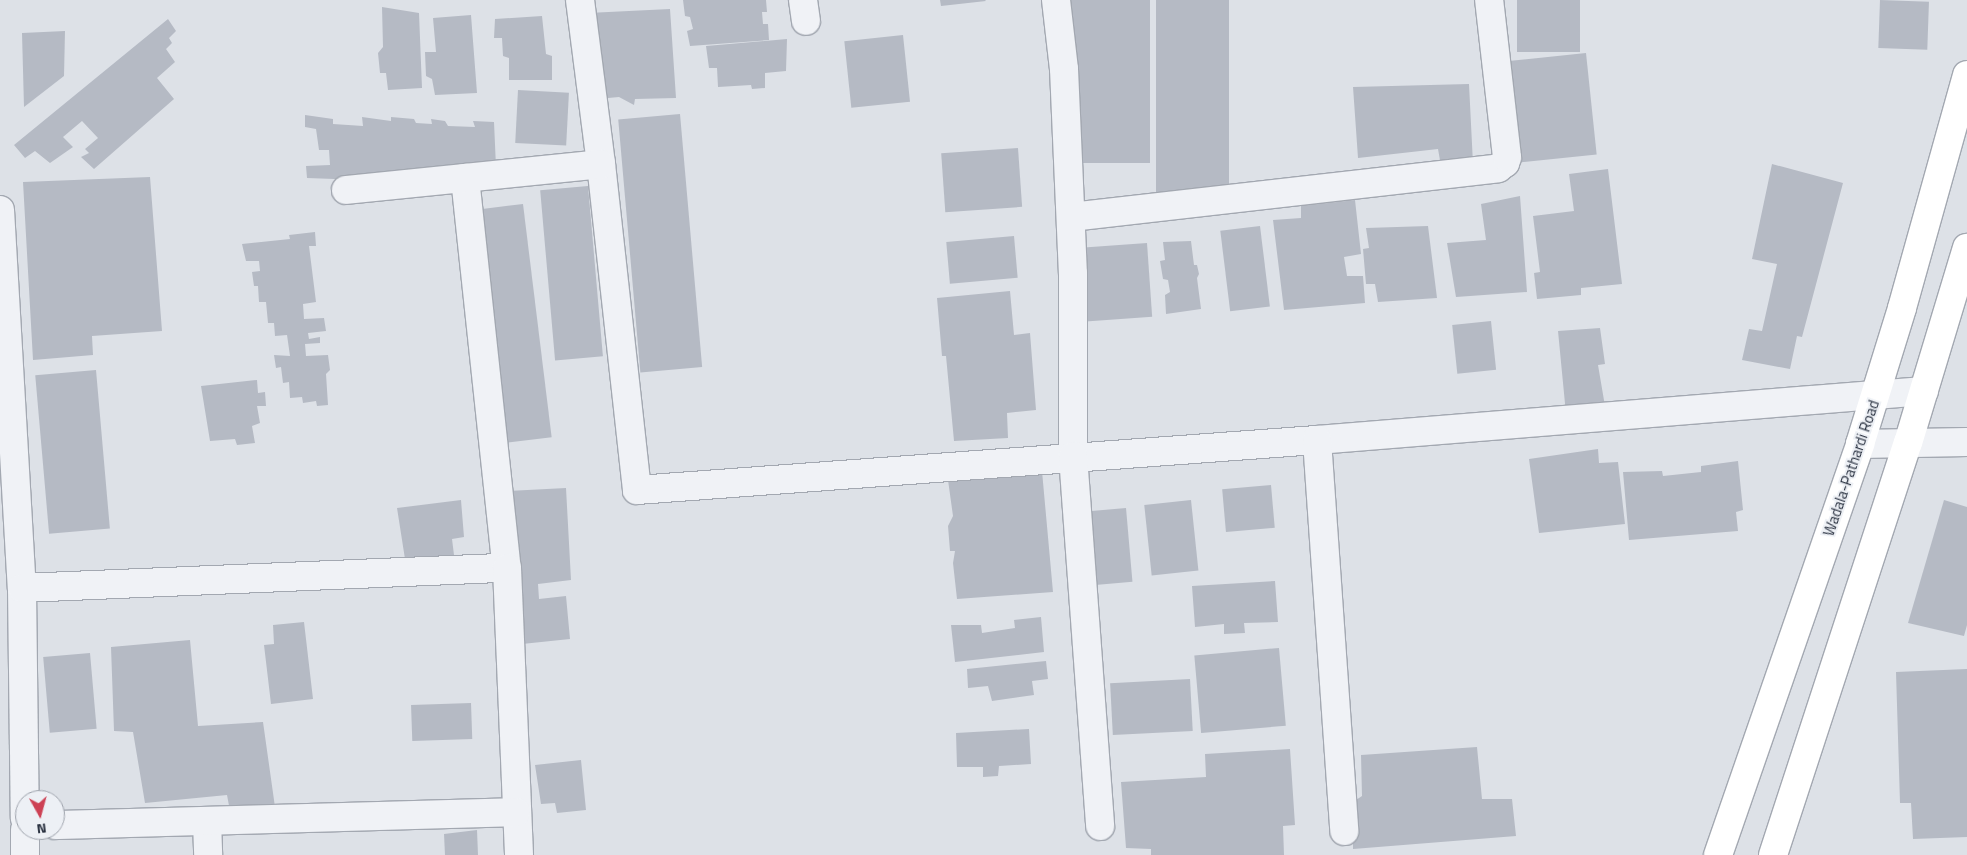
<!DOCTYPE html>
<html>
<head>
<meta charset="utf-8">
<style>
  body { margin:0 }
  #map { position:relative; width:1967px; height:855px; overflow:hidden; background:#dde1e7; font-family:"Titillium Web",sans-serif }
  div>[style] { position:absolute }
  .building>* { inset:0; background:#b5bac4; transform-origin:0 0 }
  .roads { filter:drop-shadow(1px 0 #a3a8b1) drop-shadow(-1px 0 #a3a8b1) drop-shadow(0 1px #a3a8b1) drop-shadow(0 -1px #a3a8b1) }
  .street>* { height:28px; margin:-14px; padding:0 14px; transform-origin:14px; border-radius:14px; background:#f0f2f6 }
  .secondary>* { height:28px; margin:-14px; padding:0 14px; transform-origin:14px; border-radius:14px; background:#fff }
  span { translate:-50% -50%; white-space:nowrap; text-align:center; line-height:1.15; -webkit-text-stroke:4px #edf0f5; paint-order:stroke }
  .street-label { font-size:15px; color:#272f3e }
  .north { position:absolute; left:15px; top:790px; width:50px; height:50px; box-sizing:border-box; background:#edf0f5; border:1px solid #9ea3ac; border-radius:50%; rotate:173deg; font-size:14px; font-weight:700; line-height:20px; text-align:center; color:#272f3e }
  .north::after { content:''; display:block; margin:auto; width:18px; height:22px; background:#cd4154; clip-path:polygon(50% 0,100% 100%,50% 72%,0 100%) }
</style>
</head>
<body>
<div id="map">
  <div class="building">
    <div style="clip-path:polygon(683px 0,766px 0,767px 12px,762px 12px,763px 24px,768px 24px,769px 40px,690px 46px,687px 31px,693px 29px,690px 17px,685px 16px)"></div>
    <div style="clip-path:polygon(940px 0,985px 0,986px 1px,941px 6px)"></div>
    <div style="left:1068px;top:0;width:82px;height:163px"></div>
    <div style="left:1156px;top:0;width:73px;height:198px"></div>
    <div style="left:1517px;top:0;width:63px;height:52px"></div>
    <div style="left:1880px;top:0;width:49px;height:48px;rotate:2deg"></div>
    <div style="clip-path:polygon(382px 7px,419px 13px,422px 88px,388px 90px,386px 73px,380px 73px,378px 53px,383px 47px)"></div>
    <div style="clip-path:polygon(670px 9px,676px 98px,635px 99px,634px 105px,619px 97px,597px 99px,588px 13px)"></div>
    <div style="clip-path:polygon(471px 15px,477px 93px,435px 95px,432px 79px,426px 76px,425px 52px,436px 52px,433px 18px)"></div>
    <div style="clip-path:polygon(542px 16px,546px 54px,552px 56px,552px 80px,509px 80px,509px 58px,503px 56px,502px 38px,494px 38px,495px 19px)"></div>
    <div style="clip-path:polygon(168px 19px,176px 31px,169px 38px,172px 43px,166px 49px,175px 62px,157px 78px,174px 99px,94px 169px,81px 157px,89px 153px,85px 149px,98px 138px,82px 121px,63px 137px,73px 147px,50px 163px,35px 151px,25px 158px,14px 145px)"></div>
    <div style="clip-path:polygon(65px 31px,64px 76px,24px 107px,22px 33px)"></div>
    <div style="left:903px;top:35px;width:67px;height:59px;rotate:84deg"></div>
    <div style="clip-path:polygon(787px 39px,786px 71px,765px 73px,765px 88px,752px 89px,751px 85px,718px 87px,717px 68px,709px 68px,706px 46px)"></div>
    <div style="left:1586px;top:53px;width:102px;height:80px;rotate:84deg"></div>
    <div style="clip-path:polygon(1469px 84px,1473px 164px,1441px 166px,1438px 149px,1358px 158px,1353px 87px)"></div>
    <div style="left:518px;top:90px;width:51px;height:53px;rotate:3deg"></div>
    <div style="left:680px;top:114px;width:254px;height:62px;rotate:85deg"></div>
    <div style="clip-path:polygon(305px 115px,333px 119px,333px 124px,363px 126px,362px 117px,391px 121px,391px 117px,414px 119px,416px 123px,432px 124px,431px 119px,445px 121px,448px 126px,475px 127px,473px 121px,494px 122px,496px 167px,389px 181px,307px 178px,306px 166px,330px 165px,329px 150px,319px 150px,316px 129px,305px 127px)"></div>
    <div style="left:1018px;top:148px;width:59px;height:77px;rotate:86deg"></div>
    <div style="clip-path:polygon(1772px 164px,1843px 183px,1802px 337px,1797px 336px,1790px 369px,1742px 360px,1749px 329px,1762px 331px,1777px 264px,1752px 259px)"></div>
    <div style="clip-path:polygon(1608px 169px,1622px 284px,1581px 288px,1581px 295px,1537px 299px,1534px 273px,1540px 272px,1533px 216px,1574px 211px,1569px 174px)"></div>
    <div style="clip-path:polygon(150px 177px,162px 331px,92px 336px,93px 355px,33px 360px,23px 182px)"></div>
    <div style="left:588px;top:186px;width:171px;height:48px;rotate:85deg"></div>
    <div style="clip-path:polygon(1520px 196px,1527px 292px,1456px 297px,1447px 243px,1486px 240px,1481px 204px)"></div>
    <div style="clip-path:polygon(1355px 200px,1361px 254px,1344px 257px,1347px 276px,1363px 276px,1365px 303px,1284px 310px,1273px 220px,1301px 218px,1301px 206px)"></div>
    <div style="left:523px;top:204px;width:235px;height:47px;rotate:83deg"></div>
    <div style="left:1260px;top:226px;width:81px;height:40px;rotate:83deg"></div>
    <div style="clip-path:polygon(1428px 226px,1437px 298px,1378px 302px,1375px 284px,1366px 284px,1363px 249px,1369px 248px,1366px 228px)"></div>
    <div style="clip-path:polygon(315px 232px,316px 246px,309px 246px,316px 302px,303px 304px,304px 319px,324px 318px,326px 331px,308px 333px,309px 339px,320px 337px,320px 343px,305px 344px,306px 356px,328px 355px,330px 370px,326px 374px,328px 405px,317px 406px,316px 401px,303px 403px,302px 397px,290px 398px,289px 382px,283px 383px,281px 367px,276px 368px,274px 355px,290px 356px,287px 335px,275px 336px,274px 323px,268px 323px,266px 302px,259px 302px,258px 286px,254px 286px,252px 272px,260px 271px,259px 261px,246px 261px,242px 244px,290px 239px,289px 235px)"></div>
    <div style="left:1014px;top:236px;width:42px;height:68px;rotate:85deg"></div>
    <div style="clip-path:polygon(1191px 241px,1194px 265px,1197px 265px,1199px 274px,1197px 278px,1201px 309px,1166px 314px,1165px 295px,1170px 292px,1168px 280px,1163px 279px,1160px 261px,1165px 260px,1163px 242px)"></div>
    <div style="left:1147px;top:243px;width:74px;height:70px;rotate:86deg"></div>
    <div style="clip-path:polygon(1010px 291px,1014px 335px,1030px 333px,1036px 410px,1007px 413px,1008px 438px,954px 441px,946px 356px,942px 356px,937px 298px)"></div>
    <div style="left:1491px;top:321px;width:49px;height:39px;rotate:84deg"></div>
    <div style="clip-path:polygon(1600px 328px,1605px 364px,1598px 365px,1606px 412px,1566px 414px,1558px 331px)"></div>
    <div style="left:96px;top:370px;width:159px;height:61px;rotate:85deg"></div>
    <div style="clip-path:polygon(257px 380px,258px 393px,265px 392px,266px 406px,257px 406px,260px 423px,252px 426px,255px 443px,237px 445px,235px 439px,210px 441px,201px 386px)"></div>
    <div style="clip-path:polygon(1598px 449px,1599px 463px,1618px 462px,1625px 524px,1539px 533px,1529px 459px)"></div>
    <div style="clip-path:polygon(1738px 461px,1743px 510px,1736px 512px,1738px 531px,1629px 540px,1623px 472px,1662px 471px,1663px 476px,1701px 472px,1701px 466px)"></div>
    <div style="clip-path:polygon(1042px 471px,1053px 592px,957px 599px,953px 563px,955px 551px,950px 551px,948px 526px,953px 516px,948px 480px)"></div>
    <div style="left:1271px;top:485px;width:43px;height:49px;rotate:85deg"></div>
    <div style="clip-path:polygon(566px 488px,571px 580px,538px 584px,539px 599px,566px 596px,570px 639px,522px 644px,508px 491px)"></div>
    <div style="clip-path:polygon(461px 500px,464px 537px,452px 539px,454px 555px,405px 559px,397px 508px)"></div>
    <div style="left:1191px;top:500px;width:71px;height:47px;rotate:84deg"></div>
    <div style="clip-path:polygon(1944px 500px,1967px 507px,1967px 625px,1964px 636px,1908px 623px)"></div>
    <div style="left:1126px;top:508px;width:74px;height:46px;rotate:85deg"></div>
    <div style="clip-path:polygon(1275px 581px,1278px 622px,1244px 623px,1245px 633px,1224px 634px,1224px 624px,1195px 627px,1192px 586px)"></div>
    <div style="clip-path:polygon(1041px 617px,1044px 652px,955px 662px,951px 625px,981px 625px,982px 633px,1015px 628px,1014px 620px)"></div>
    <div style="clip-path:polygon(304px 622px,313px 699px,271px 704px,264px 645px,274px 644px,273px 625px)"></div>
    <div style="clip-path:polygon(190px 640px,198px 726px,263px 722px,275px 807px,230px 811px,227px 795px,145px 803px,133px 732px,114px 731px,111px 647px)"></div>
    <div style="left:1279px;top:648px;width:78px;height:85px;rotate:85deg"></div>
    <div style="left:90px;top:653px;width:76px;height:47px;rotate:85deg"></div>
    <div style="clip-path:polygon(1046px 661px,1048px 679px,1032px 681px,1034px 695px,992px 701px,988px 686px,968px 688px,967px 669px)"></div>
    <div style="clip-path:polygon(1967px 669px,1967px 837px,1913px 839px,1911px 803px,1900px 803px,1896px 672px)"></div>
    <div style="left:1190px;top:679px;width:52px;height:80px;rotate:87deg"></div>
    <div style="left:471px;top:703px;width:36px;height:60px;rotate:88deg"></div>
    <div style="clip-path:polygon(1029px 729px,1031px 764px,999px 766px,998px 776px,983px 777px,983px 767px,957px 767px,956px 733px)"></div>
    <div style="clip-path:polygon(1477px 747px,1482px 799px,1512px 799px,1516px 836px,1353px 849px,1353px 802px,1362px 796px,1361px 755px)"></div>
    <div style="clip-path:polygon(1290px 749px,1295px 825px,1283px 826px,1284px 855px,1151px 855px,1151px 849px,1126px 848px,1121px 782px,1206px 777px,1205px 754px)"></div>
    <div style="clip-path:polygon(581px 760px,586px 810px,557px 813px,555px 803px,541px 804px,535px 765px)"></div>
    <div style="clip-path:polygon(477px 830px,478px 855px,445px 855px,444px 834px)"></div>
  </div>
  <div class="roads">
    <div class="street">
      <div style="left:580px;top:0;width:165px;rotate:82.7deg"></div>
      <div style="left:601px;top:164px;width:328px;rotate:83.7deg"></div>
      <div style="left:637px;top:490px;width:682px;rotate:-4.21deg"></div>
      <div style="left:1317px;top:440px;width:609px;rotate:-4.62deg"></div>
      <div style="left:803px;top:0;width:21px;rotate:82deg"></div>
      <div style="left:1056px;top:0;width:69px;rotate:83.4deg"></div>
      <div style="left:1064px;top:69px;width:205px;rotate:87.5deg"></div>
      <div style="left:1073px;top:274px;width:182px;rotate:90deg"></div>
      <div style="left:1073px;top:456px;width:371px;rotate:85.8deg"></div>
      <div style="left:465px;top:178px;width:392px;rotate:83.9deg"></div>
      <div style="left:346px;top:190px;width:256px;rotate:-5.8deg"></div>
      <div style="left:0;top:210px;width:379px;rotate:86.7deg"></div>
      <div style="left:22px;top:588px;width:230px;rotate:89.3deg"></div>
      <div style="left:1071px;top:217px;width:430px;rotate:-6.5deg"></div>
      <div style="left:1498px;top:168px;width:9px;rotate:-36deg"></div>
      <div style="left:1505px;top:163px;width:6px;rotate:-72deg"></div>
      <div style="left:1507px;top:157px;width:158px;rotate:-96.5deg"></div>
      <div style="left:1317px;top:440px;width:392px;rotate:86deg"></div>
      <div style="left:1860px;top:444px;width:107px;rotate:-1.1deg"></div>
      <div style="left:22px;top:588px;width:485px;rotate:-2.4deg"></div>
      <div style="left:507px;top:568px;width:287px;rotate:87.6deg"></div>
      <div style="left:207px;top:821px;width:34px;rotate:88deg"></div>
      <div style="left:55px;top:825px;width:461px;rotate:-1.6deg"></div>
      <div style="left:25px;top:830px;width:25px;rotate:90deg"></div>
    </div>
    <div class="secondary">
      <div style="left:1718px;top:855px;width:435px;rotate:-70.9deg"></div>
      <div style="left:1860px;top:444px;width:142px;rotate:-72.8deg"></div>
      <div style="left:1902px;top:308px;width:242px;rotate:-74.4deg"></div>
      <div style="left:1773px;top:855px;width:434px;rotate:-71.9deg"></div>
      <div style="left:1908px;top:443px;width:204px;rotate:-73.2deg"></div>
    </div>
  </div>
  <div class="street-label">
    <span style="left:1851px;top:468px;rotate:-71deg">Wadala-Pathardi Road</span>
  </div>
  <div class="north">N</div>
</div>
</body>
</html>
